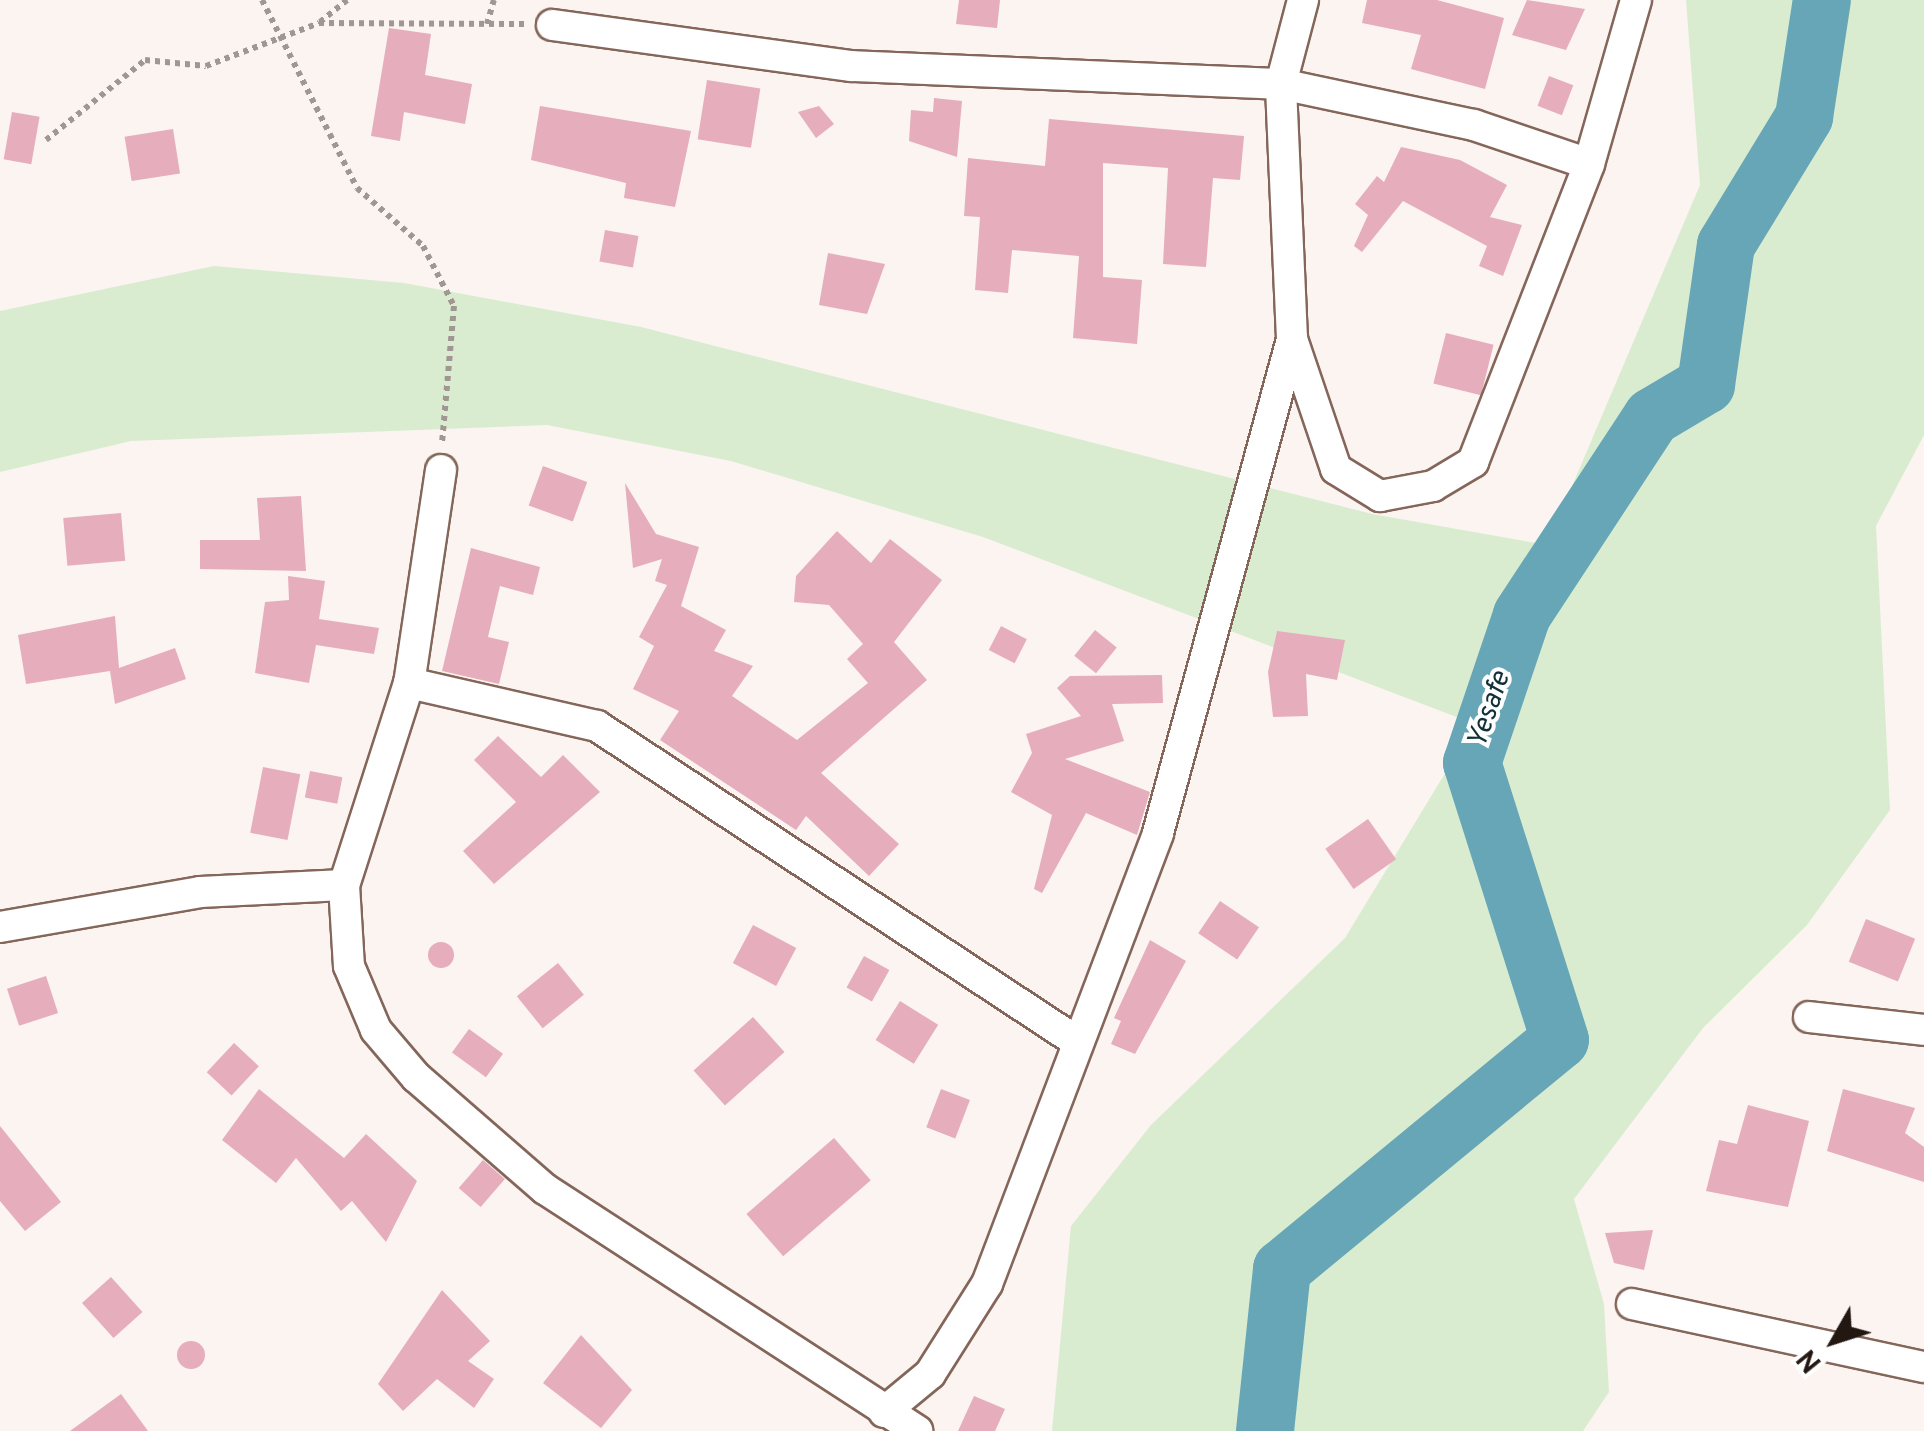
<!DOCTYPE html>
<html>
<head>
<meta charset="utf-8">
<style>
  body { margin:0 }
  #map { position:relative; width:1924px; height:1431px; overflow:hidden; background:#fbf4f1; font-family:Overpass,sans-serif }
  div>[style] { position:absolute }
  .green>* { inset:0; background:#d9ecd0 }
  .river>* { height:58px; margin:-29px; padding:0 29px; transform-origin:29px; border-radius:29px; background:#67a6b6 }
  .building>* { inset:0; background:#e6adbd; transform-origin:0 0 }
  .round { border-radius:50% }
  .path>* { height:6px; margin-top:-3px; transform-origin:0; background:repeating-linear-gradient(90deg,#a09793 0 5px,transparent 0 10px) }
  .roads { filter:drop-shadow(2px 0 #84665a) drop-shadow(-2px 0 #84665a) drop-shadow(0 2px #84665a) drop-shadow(0 -2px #84665a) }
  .minor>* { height:30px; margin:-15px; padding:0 15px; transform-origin:15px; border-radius:15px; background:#fff }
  span { translate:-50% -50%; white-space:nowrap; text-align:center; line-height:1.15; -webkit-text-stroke:8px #fff; paint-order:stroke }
  .water-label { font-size:28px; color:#113139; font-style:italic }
  .north { position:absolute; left:1784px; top:1291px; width:100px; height:100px; -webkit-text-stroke:8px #fff; paint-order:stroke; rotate:231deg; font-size:28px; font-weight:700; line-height:40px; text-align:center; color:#231712 }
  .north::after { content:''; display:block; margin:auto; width:35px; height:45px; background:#231712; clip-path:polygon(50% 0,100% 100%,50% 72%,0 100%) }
</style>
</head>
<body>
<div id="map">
  <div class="green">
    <div style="clip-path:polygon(1686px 0,1924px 0,1924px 435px,1876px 526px,1890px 810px,1807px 925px,1703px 1028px,1574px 1199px,1604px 1304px,1609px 1392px,1583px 1431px,1052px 1431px,1071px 1226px,1151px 1125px,1345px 938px,1475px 724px,983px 537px,731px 461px,547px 425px,131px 441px,0 472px,0 311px,214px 266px,404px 283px,641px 327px,1372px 514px,1547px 545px,1700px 185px)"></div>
  </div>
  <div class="river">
    <div style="left:1265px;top:1431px;width:163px;rotate:-84deg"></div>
    <div style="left:1282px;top:1269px;width:360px;rotate:-39.5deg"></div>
    <div style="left:1560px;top:1040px;width:291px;rotate:-107.6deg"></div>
    <div style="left:1472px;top:763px;width:156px;rotate:-71.3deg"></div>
    <div style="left:1522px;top:615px;width:237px;rotate:-56.7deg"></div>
    <div style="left:1652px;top:417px;width:63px;rotate:-30.7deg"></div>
    <div style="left:1706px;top:385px;width:141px;rotate:-81.9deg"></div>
    <div style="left:1726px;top:245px;width:150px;rotate:-58.6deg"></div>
    <div style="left:1804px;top:117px;width:118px;rotate:-81.3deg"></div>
  </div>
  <div class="building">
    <div style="clip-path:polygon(959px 0,1000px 0,997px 28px,956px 24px)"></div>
    <div style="clip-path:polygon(1367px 0,1437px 0,1504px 18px,1485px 89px,1411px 69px,1421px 35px,1362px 23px)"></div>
    <div style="clip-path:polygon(1527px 0,1585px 9px,1566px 50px,1512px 35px)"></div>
    <div style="clip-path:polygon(389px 28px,431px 34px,425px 75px,472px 84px,465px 124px,404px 112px,400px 141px,371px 136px)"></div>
    <div style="left:1549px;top:76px;width:26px;height:32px;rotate:21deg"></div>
    <div style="left:707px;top:80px;width:54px;height:60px;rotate:9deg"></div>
    <div style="clip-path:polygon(934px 98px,962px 101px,957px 157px,909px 141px,911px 110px,933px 112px)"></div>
    <div style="clip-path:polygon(540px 106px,691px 131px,675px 207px,624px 198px,626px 183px,531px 160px)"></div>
    <div style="clip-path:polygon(819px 106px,834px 124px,816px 138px,798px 112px)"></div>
    <div style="left:12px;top:112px;width:28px;height:48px;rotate:10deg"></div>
    <div style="clip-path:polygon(1049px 119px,1244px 136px,1240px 180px,1213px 178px,1206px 267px,1163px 264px,1168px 168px,1103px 163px,1103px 277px,1142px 280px,1137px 344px,1073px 338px,1079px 256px,1012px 250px,1008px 293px,975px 290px,980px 217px,964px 216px,968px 158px,1045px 166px)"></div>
    <div style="left:173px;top:129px;width:45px;height:49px;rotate:81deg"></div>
    <div style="clip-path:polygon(1401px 147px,1460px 160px,1507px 185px,1490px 217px,1522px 225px,1503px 276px,1479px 266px,1487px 246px,1403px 201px,1362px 252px,1354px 246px,1368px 215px,1355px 204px,1377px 176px,1384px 182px)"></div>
    <div style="left:605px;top:230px;width:34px;height:32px;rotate:10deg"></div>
    <div style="clip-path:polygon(828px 253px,885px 264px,867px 314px,819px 305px)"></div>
    <div style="left:1446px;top:333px;width:49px;height:52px;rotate:14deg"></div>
    <div style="left:543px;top:466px;width:47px;height:42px;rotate:20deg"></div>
    <div style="clip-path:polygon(625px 483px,656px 534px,699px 547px,681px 606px,726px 630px,714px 651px,753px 666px,732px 696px,797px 740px,868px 683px,847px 659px,863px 644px,829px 605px,794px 602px,796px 576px,837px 531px,871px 563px,890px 539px,942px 580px,894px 642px,927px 680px,821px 773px,899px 844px,869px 876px,806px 816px,796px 830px,660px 740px,679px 711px,633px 689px,654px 646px,639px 637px,667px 585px,655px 581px,662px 559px,633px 568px)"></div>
    <div style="clip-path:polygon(301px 496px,306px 571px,200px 569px,200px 540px,260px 540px,257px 498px)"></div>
    <div style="left:121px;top:513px;width:48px;height:58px;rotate:85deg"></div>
    <div style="clip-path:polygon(471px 548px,540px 567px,533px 595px,500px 586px,488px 637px,509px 642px,499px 684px,442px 671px)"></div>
    <div style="clip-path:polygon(288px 576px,325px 581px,319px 619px,379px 628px,374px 654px,316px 645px,309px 683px,255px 673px,265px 602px,289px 600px)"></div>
    <div style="clip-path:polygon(115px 616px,119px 668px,175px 648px,186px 679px,115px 704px,110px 671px,26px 684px,18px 635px)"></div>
    <div style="left:1001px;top:626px;width:29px;height:27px;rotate:27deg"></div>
    <div style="left:1095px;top:630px;width:28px;height:33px;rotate:39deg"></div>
    <div style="clip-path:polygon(1277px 631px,1345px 640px,1337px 680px,1306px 674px,1308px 716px,1273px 717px,1268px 672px)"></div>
    <div style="clip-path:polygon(1162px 675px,1163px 703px,1112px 704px,1124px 741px,1065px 759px,1150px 792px,1137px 835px,1086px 813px,1042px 893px,1034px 889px,1052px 815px,1011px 792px,1032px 753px,1026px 734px,1081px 716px,1057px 688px,1070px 676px)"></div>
    <div style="clip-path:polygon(498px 736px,541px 777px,563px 755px,600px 792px,494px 884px,463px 851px,516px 802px,474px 760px)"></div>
    <div style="left:263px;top:767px;width:38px;height:67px;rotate:11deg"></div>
    <div style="left:310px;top:771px;width:33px;height:27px;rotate:11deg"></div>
    <div style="left:1368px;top:819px;width:49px;height:52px;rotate:55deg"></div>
    <div style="left:1220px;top:901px;width:47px;height:39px;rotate:34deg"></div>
    <div style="left:1866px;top:919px;width:53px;height:46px;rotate:22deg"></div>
    <div style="left:753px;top:925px;width:49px;height:43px;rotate:28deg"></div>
    <div style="clip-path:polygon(1150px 940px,1186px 961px,1135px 1054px,1111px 1044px,1121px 1021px,1114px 1018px)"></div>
    <div class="round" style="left:428px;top:942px;width:26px;height:26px"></div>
    <div style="left:864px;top:956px;width:29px;height:36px;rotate:29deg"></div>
    <div style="left:558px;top:963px;width:41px;height:53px;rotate:51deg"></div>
    <div style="left:46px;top:976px;width:39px;height:41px;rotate:72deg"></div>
    <div style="left:900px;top:1001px;width:45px;height:46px;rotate:32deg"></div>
    <div style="left:753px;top:1017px;width:47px;height:80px;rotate:48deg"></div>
    <div style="left:469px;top:1029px;width:42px;height:29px;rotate:36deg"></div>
    <div style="left:234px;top:1043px;width:34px;height:40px;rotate:43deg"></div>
    <div style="clip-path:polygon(259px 1089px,344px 1158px,366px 1134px,417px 1181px,386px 1242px,352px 1201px,341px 1211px,296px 1158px,276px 1183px,222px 1140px)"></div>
    <div style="left:941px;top:1089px;width:31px;height:41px;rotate:21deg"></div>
    <div style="clip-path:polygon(1843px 1089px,1915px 1108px,1905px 1133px,1924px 1147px,1924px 1182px,1827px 1151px)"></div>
    <div style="clip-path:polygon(1748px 1105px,1809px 1121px,1788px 1207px,1706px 1191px,1719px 1140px,1737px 1144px)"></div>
    <div style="clip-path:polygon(0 1126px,61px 1202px,25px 1231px,0 1201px)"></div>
    <div style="left:834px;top:1138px;width:56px;height:116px;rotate:49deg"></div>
    <div style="left:483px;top:1160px;width:29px;height:37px;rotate:41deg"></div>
    <div style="clip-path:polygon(1653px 1230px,1644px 1270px,1614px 1263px,1605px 1233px)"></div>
    <div style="left:111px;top:1277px;width:47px;height:39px;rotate:48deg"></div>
    <div style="clip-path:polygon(442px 1290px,490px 1341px,468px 1361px,494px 1379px,474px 1408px,437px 1379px,403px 1411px,378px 1384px)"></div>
    <div style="clip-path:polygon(581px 1335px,632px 1390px,601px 1428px,543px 1383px)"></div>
    <div class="round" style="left:177px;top:1341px;width:28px;height:28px"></div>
    <div style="clip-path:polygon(121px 1394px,148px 1431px,70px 1431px)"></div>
    <div style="clip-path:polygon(974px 1396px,1005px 1409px,995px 1431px,958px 1431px)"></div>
  </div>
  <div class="path">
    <div style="left:262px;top:0;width:211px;rotate:63.2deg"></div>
    <div style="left:357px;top:188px;width:88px;rotate:41.3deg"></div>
    <div style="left:423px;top:246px;width:68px;rotate:62.7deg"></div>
    <div style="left:454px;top:306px;width:137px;rotate:95deg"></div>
    <div style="left:320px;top:22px;width:35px;rotate:-39deg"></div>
    <div style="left:487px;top:24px;width:25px;rotate:-74deg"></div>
    <div style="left:46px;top:140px;width:127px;rotate:-38.9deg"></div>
    <div style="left:145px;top:60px;width:61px;rotate:5.6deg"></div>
    <div style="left:206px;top:66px;width:121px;rotate:-20.8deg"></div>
    <div style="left:319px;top:23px;width:207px;rotate:0.3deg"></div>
  </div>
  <div class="roads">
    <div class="minor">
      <div style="left:552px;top:25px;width:302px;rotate:7.8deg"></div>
      <div style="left:851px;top:66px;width:430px;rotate:2.4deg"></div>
      <div style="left:1281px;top:84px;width:197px;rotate:12deg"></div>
      <div style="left:1474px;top:125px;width:121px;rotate:18.7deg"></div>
      <div style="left:1292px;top:339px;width:137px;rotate:71.3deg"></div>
      <div style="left:1336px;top:469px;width:52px;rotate:31.5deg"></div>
      <div style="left:1380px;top:496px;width:54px;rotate:-10.7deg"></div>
      <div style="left:1433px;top:486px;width:47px;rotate:-31deg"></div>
      <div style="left:1473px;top:462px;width:320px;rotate:-68.7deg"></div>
      <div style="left:1589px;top:164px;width:171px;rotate:-74deg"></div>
      <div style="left:441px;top:470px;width:215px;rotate:98.5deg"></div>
      <div style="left:409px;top:683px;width:212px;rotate:107.8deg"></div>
      <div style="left:344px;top:885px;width:81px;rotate:86.5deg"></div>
      <div style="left:349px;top:966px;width:69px;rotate:67.1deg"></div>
      <div style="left:376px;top:1030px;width:62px;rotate:49.6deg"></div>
      <div style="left:416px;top:1077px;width:171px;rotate:41deg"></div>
      <div style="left:545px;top:1189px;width:444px;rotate:33deg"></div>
      <div style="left:409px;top:683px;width:193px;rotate:12.9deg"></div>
      <div style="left:597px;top:726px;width:570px;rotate:33.33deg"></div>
      <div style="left:0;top:927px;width:203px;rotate:-9.9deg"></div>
      <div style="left:200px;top:892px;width:144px;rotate:-2.8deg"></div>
      <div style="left:1809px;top:1017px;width:116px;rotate:6.4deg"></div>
      <div style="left:1632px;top:1304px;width:299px;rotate:12.2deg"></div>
      <div style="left:884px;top:1412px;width:60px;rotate:-39.6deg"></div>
      <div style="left:930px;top:1374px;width:107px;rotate:-57.7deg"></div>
      <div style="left:987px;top:1284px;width:482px;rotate:-69.2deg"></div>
      <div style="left:1158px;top:833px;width:512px;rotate:-74.82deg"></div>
      <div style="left:1292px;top:339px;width:255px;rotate:-92.5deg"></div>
      <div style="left:1281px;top:84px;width:87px;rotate:-75.3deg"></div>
    </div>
  </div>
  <div class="water-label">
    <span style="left:1490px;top:710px;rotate:-71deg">Yesafe</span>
  </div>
  <div class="north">N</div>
</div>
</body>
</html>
